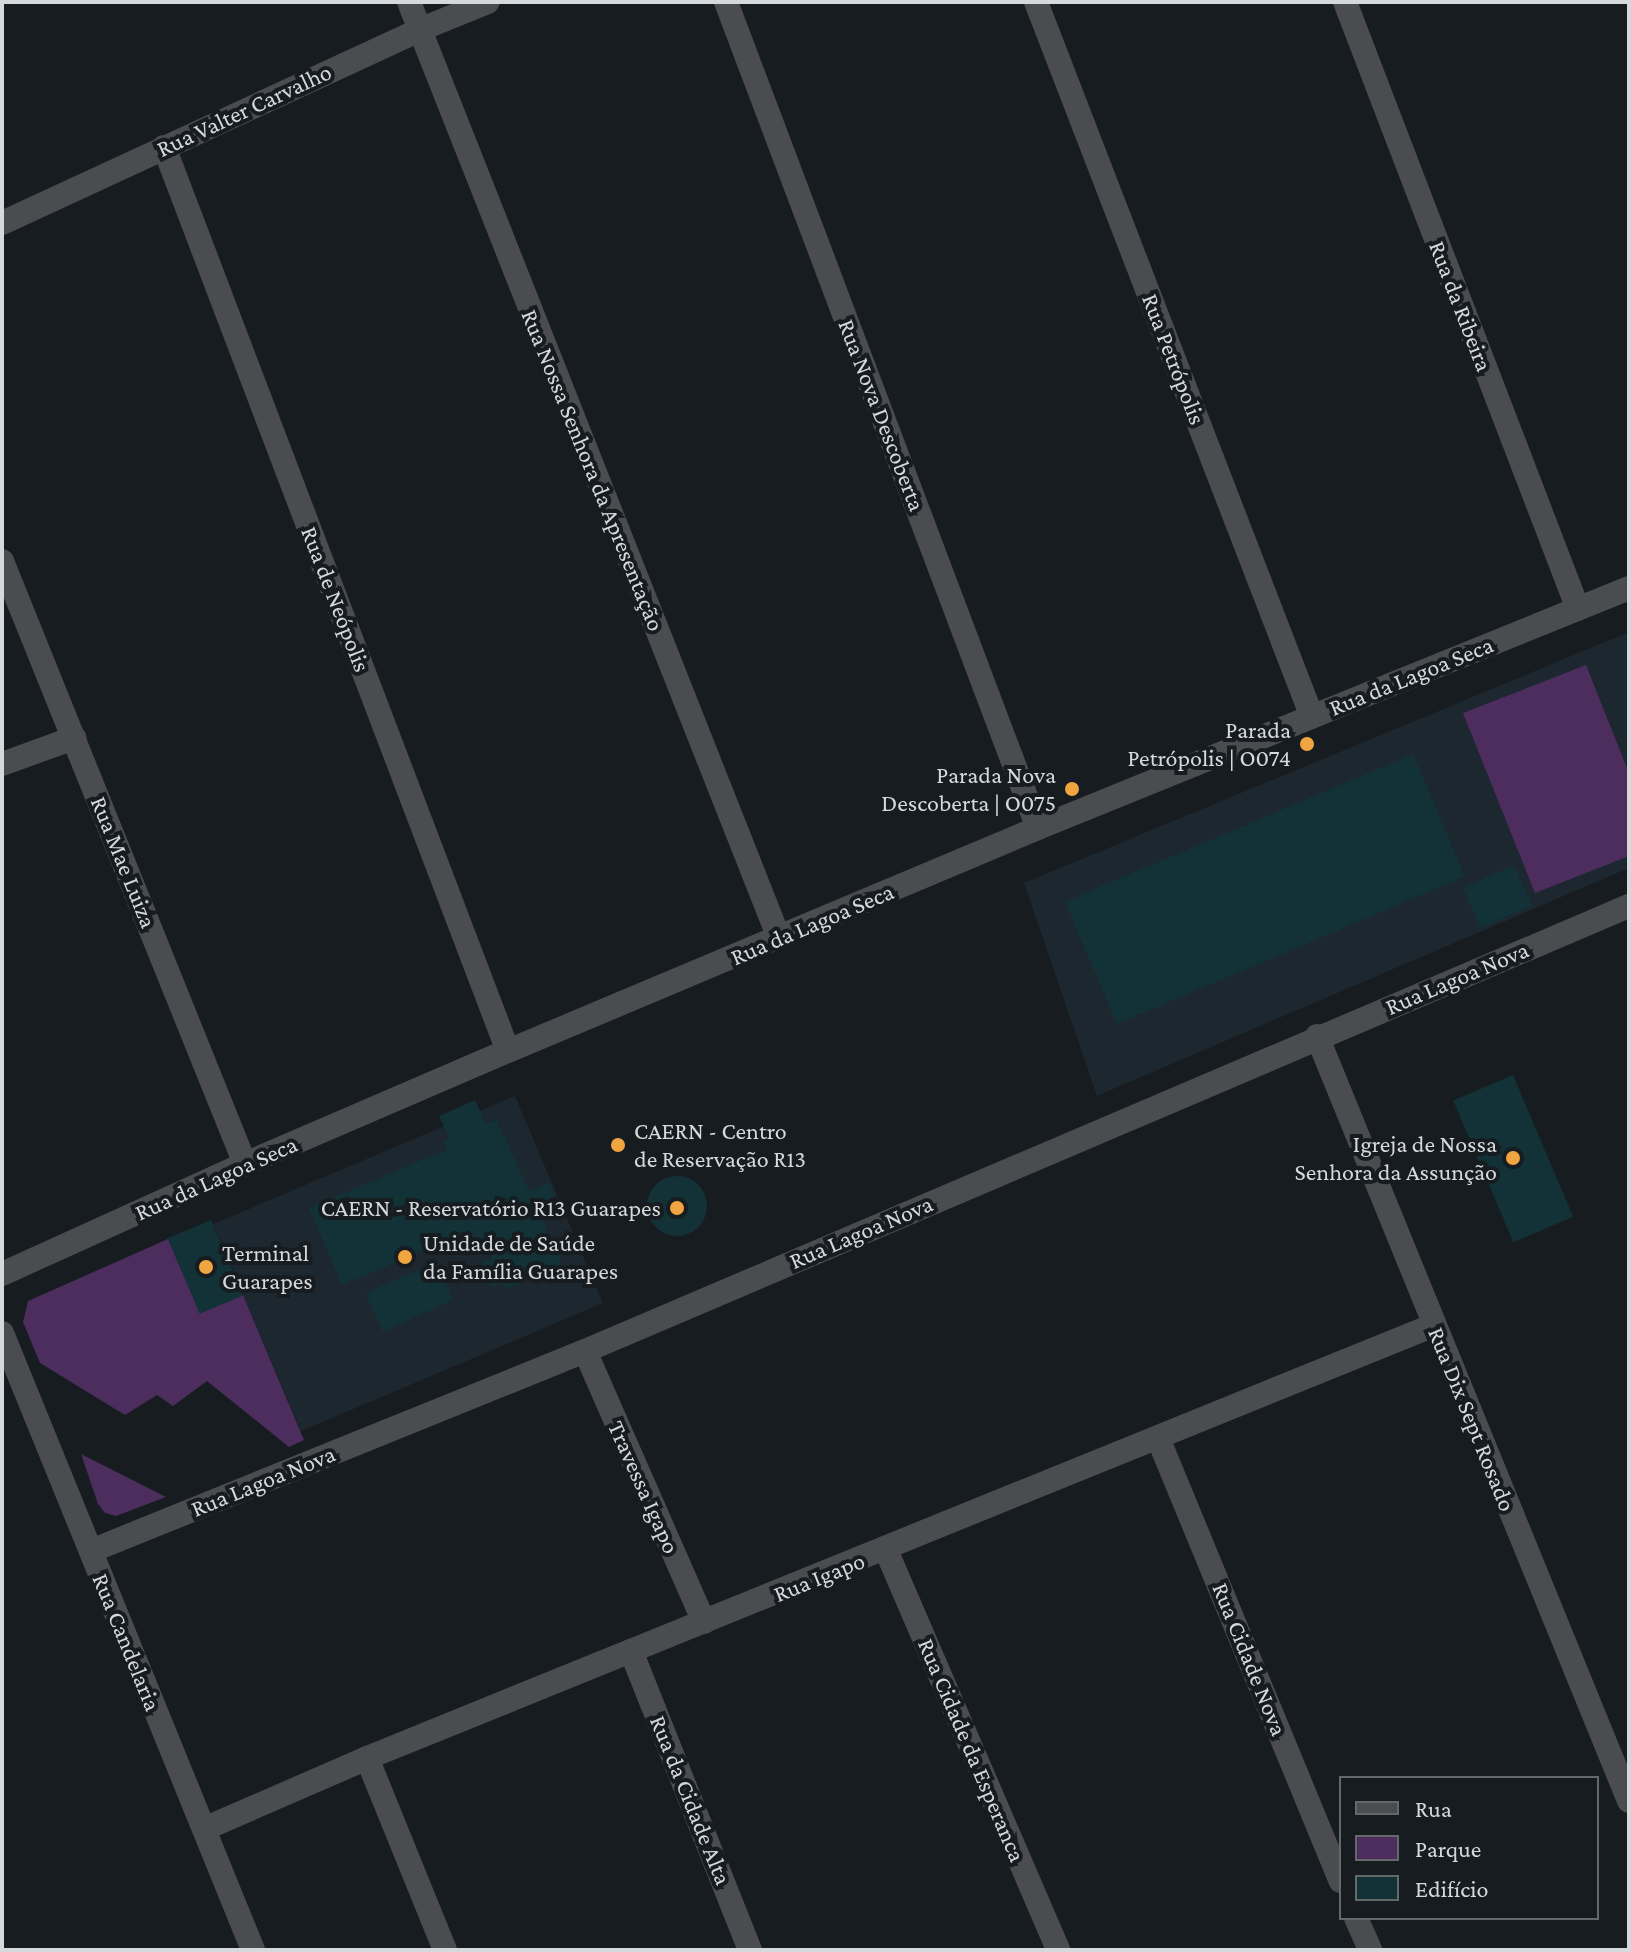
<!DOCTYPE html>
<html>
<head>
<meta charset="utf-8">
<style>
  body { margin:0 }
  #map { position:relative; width:1631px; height:1952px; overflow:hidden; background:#171c20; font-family:"Crimson Pro",serif }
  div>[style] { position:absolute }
  .built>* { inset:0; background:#1d272f; transform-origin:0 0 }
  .green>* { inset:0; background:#4c2d5e }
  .building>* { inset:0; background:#123237; transform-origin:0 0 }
  .round { border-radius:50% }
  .minor>* { height:24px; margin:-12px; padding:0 12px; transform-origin:12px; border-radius:12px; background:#4b4c4f }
  .dots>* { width:22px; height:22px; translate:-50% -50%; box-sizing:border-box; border:4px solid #171c20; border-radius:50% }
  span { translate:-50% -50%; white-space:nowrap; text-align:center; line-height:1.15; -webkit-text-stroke:8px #171c20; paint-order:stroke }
  .street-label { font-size:24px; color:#d6d9dc }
  .poi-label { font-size:24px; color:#d6d9dc }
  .right { translate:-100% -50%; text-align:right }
  .left { translate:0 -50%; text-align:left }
  .frame { position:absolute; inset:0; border:4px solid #d6d9dc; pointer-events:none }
  .legend { position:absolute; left:1339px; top:1776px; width:260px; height:144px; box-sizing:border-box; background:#171c20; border:2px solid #63686b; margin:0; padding:10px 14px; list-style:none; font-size:24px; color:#d6d9dc }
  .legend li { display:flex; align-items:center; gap:16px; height:40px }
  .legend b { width:40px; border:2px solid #63686b }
</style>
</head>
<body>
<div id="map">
  <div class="built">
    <div style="clip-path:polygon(1629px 632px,1629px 868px,1097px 1096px,1024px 883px)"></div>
    <div style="left:515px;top:1096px;width:225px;height:328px;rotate:67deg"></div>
  </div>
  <div class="green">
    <div style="clip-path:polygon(1586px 665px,1629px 773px,1629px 856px,1535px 893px,1463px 713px)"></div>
    <div style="clip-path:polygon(168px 1239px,200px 1313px,243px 1295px,304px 1440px,289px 1447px,207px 1381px,173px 1406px,157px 1395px,125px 1415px,40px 1363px,23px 1322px,28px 1301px)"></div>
    <div style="clip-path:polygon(81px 1454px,166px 1497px,116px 1516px,105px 1513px,98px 1504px)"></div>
  </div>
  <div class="building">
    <div style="left:1413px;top:754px;width:133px;height:378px;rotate:67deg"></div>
    <div style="left:1514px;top:865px;width:44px;height:56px;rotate:66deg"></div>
    <div style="left:1513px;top:1075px;width:154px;height:65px;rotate:67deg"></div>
    <div style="clip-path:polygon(475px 1100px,486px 1124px,497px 1120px,529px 1191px,549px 1182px,557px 1201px,538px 1210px,562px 1265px,506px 1289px,503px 1283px,492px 1288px,481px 1263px,492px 1258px,485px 1241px,457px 1252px,451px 1239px,342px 1285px,309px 1208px,447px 1149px,444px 1141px,449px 1138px,439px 1116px)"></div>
    <div class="round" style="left:647px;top:1176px;width:60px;height:60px"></div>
    <div style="left:211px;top:1220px;width:82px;height:47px;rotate:67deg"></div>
    <div style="left:436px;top:1262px;width:42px;height:77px;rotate:66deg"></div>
  </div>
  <div class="minor">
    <div style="left:409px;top:2px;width:1006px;rotate:68.43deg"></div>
    <div style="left:726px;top:2px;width:883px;rotate:69.31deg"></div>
    <div style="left:1036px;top:2px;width:766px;rotate:68.89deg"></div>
    <div style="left:1345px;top:2px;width:650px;rotate:69deg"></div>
    <div style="left:164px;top:147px;width:967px;rotate:69.17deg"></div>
    <div style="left:2px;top:223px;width:459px;rotate:-24.8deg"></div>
    <div style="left:419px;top:30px;width:74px;rotate:-22.1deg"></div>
    <div style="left:2px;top:561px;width:650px;rotate:68.05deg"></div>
    <div style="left:2px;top:764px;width:77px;rotate:-19.9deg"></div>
    <div style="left:1317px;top:1036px;width:826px;rotate:67.81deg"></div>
    <div style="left:2px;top:1274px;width:267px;rotate:-24.4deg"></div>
    <div style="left:245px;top:1164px;width:286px;rotate:-23.3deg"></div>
    <div style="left:508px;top:1051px;width:575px;rotate:-22.82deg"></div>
    <div style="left:1038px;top:828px;width:638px;rotate:-22.1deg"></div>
    <div style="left:2px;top:1333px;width:666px;rotate:67.86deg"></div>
    <div style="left:585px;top:1351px;width:296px;rotate:66.3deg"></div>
    <div style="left:1158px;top:1438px;width:479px;rotate:67.6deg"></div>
    <div style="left:886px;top:1550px;width:435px;rotate:66.7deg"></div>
    <div style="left:91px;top:1551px;width:533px;rotate:-22.04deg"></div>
    <div style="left:585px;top:1351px;width:1135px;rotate:-23.09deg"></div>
    <div style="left:631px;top:1651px;width:322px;rotate:68.3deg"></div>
    <div style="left:367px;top:1758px;width:207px;rotate:67.9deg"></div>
    <div style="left:204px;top:1829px;width:178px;rotate:-23.5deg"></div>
    <div style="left:367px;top:1758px;width:1152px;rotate:-22.09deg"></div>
    <div style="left:1356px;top:1918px;width:35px;rotate:66deg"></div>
  </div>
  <div class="dots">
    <div style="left:1307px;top:744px;background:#f1a540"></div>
    <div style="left:1072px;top:789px;background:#f1a540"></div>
    <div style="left:618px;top:1145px;background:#f1a540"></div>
    <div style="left:1513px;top:1158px;background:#f1a540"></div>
    <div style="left:677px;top:1208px;background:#f1a540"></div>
    <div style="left:405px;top:1257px;background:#f1a540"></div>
    <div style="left:206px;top:1267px;background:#f1a540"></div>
  </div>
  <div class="street-label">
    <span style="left:244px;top:110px;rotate:-25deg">Rua Valter Carvalho</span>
    <span style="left:1461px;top:306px;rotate:69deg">Rua da Ribeira</span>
    <span style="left:1174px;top:359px;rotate:69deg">Rua Petrópolis</span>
    <span style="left:882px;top:415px;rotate:69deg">Rua Nova Descoberta</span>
    <span style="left:593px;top:470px;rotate:68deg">Rua Nossa Senhora da Apresentação</span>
    <span style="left:336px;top:599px;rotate:69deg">Rua de Neópolis</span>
    <span style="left:1411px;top:676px;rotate:-22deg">Rua da Lagoa Seca</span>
    <span style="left:124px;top:862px;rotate:68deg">Rua Mae Luiza</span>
    <span style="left:812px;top:924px;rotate:-23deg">Rua da Lagoa Seca</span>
    <span style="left:1457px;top:978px;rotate:-23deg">Rua Lagoa Nova</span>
    <span style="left:216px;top:1178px;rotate:-24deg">Rua da Lagoa Seca</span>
    <span style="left:861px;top:1232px;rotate:-23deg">Rua Lagoa Nova</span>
    <span style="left:1472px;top:1419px;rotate:68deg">Rua Dix Sept Rosado</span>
    <span style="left:263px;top:1481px;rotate:-22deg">Rua Lagoa Nova</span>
    <span style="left:644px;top:1487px;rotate:66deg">Travessa Igapo</span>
    <span style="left:819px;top:1577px;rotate:-22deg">Rua Igapo</span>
    <span style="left:127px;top:1642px;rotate:68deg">Rua Candelaria</span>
    <span style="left:1250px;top:1659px;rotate:68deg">Rua Cidade Nova</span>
    <span style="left:972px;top:1750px;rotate:67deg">Rua Cidade da Esperanca</span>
    <span style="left:691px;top:1800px;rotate:68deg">Rua da Cidade Alta</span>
  </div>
  <div class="poi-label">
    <span class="right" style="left:1291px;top:744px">Parada<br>Petrópolis | O074</span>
    <span class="right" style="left:1056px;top:789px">Parada Nova<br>Descoberta | O075</span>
    <span class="left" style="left:634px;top:1145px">CAERN - Centro<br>de Reservação R13</span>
    <span class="right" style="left:1497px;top:1158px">Igreja de Nossa<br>Senhora da Assunção</span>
    <span class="right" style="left:661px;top:1208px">CAERN - Reservatório R13 Guarapes</span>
    <span class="left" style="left:423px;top:1257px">Unidade de Saúde<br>da Família Guarapes</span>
    <span class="left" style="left:222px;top:1267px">Terminal<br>Guarapes</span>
  </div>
  <div class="frame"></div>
  <ul class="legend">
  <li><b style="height:10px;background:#4b4c4f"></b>Rua</li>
  <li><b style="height:22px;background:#4c2d5e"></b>Parque</li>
  <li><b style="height:22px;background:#123237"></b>Edifício</li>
  </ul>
</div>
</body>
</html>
